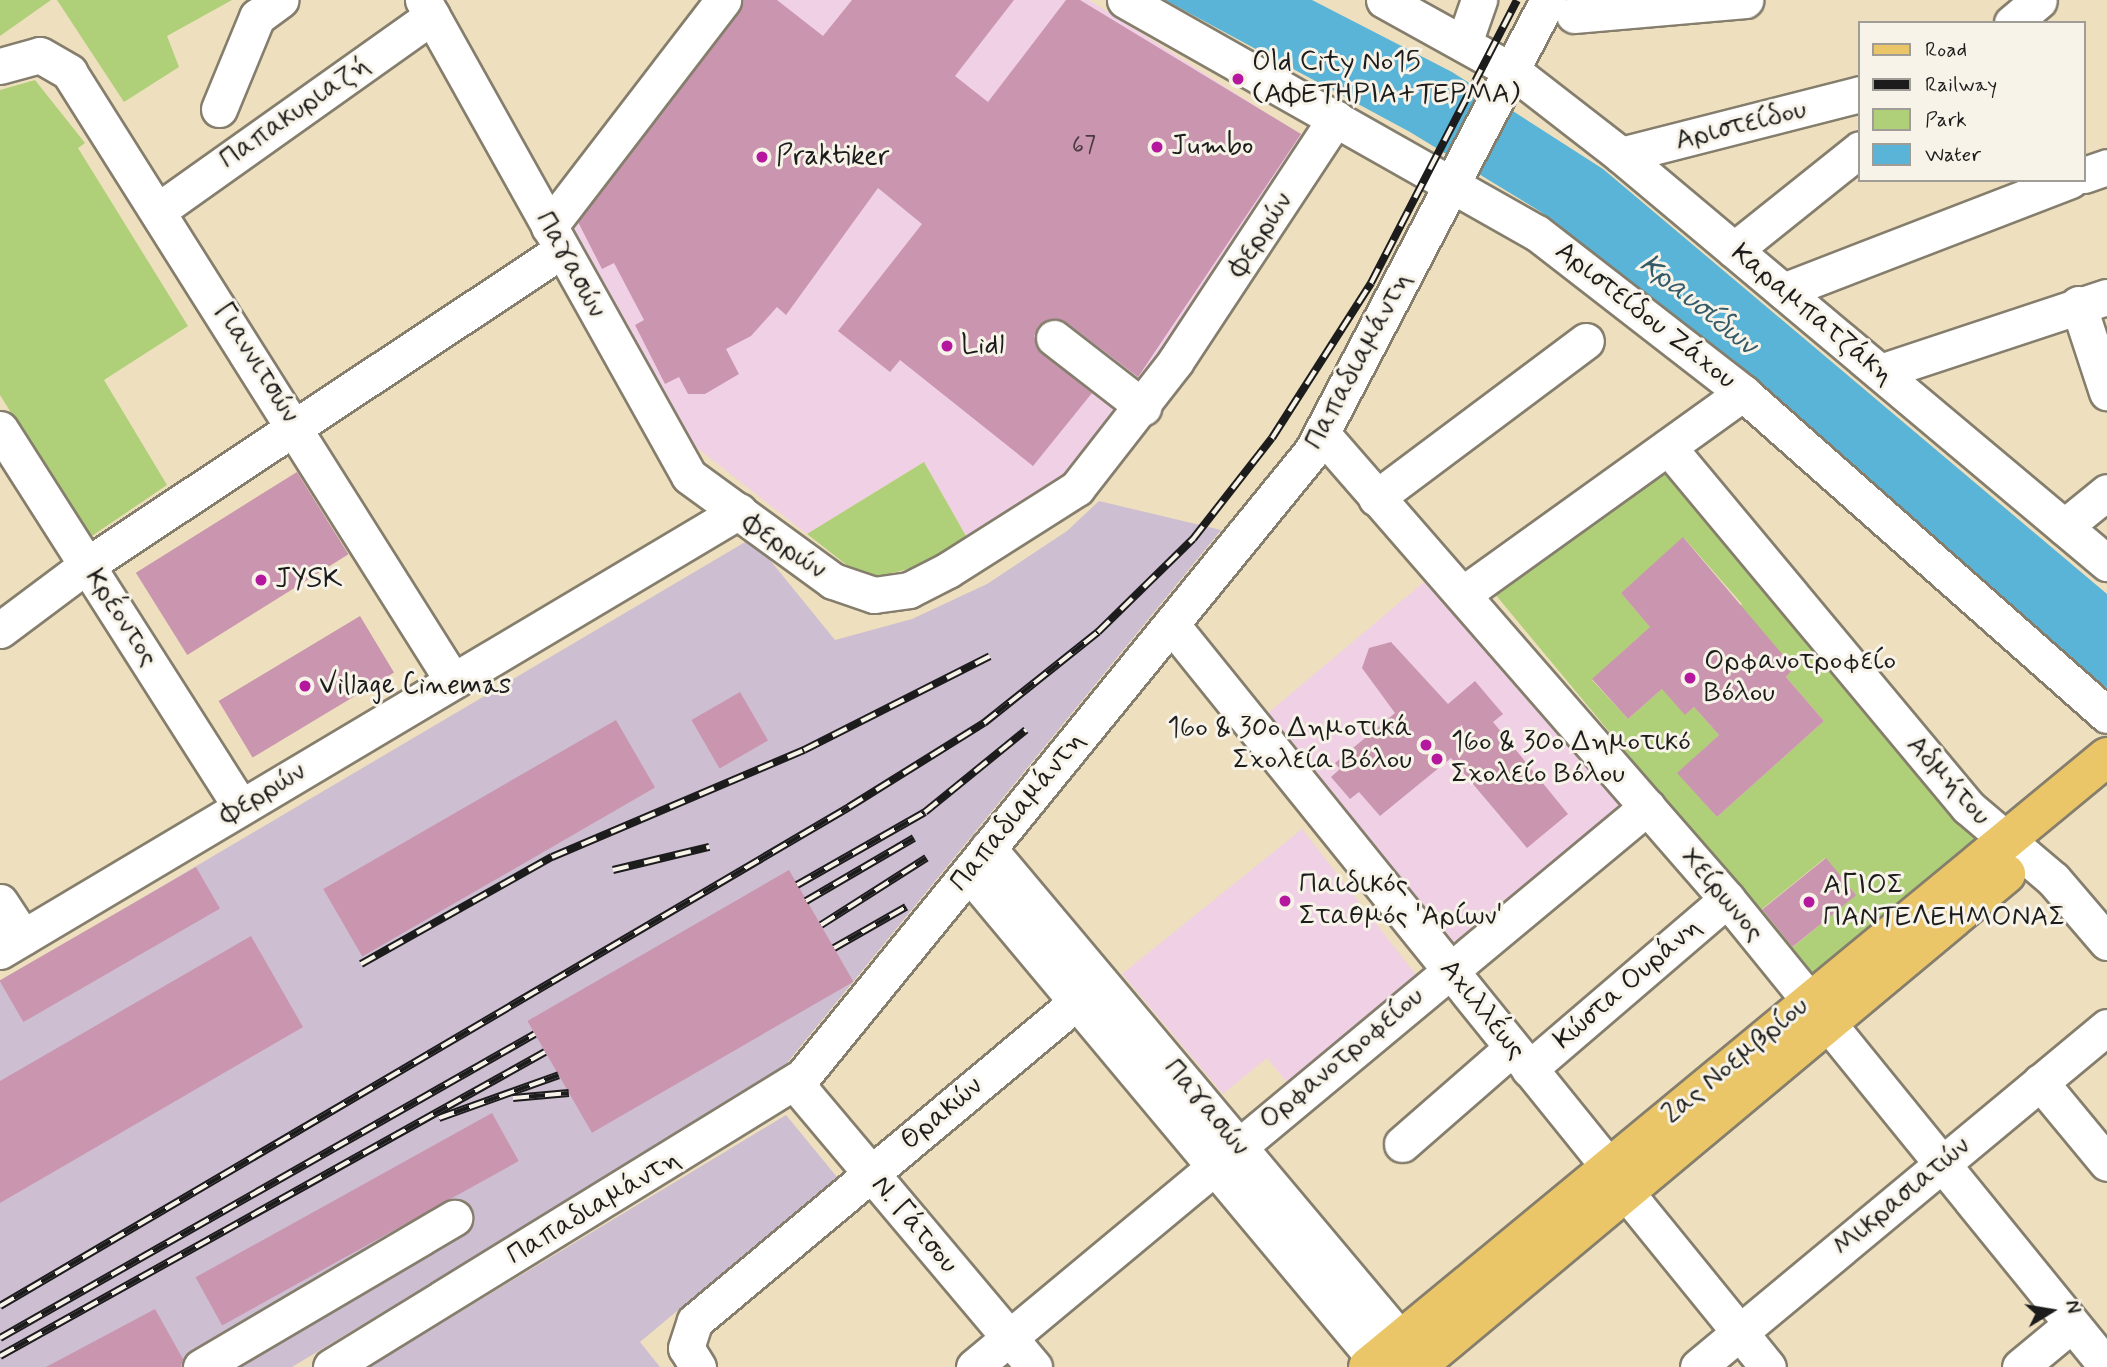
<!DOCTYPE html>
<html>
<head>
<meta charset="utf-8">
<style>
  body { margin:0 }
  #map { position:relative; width:2107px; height:1367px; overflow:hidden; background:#eedfbe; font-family:Mynerve,sans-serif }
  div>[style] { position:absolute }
  .built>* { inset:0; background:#f0d0e5; transform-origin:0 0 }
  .industrial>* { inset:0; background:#cebed2 }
  .green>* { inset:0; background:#afd079 }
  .water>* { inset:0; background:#59b4d7 }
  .building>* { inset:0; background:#ca95ae; transform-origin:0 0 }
  .roads { filter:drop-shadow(2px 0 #857e6d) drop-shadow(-2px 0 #857e6d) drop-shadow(0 2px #857e6d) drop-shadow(0 -2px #857e6d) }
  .minor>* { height:35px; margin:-17.5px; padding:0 17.5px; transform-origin:17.5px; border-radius:17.5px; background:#fff }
  .major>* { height:38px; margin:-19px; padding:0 19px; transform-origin:19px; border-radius:19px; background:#eac669 }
  .rail>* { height:8px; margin-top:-4px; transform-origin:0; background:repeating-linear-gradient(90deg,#f7f3e8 0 16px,#1c1c1c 0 32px); box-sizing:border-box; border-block:2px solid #1c1c1c }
  .dots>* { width:19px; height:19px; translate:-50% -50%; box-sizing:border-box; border:4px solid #f7f3e8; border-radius:50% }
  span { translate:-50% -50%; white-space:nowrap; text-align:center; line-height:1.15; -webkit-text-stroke:6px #f7f3e8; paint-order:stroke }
  .number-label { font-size:24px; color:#483a40 }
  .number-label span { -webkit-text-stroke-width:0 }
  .poi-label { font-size:28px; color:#1c1c1c }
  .left { translate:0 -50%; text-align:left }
  .right { translate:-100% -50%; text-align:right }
  .street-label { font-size:28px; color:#1c1c1c }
  .water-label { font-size:30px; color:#345967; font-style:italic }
  .legend { position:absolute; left:1858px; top:21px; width:228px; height:161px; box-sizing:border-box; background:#f7f3e8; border:2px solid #9f9d96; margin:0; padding:9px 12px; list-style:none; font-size:21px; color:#1c1c1c }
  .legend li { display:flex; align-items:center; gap:14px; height:35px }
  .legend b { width:35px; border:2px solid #9f9d96 }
  .north { position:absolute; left:2016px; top:1276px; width:70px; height:70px; -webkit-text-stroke:5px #f7f3e8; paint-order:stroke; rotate:79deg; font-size:19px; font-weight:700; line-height:28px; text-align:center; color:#1c1c1c }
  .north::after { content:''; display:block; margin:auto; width:24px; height:32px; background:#1c1c1c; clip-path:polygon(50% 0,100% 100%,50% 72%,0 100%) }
</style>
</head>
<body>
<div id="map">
  <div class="built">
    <div style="clip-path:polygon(740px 0,1089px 0,1306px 138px,1100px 438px,1065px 473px,966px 536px,924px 462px,807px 534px,687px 440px,566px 226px)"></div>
    <div style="left:1430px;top:577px;width:297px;height:222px;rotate:50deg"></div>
    <div style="clip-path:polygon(1302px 829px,1417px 976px,1289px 1085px,1267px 1058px,1223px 1094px,1122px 974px)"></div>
  </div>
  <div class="industrial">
    <div style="clip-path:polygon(1099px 501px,1221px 530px,778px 1074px,292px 1367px,0 1367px,0 982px,752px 538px,835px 640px,912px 619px,987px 584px,1067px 531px)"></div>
    <div style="clip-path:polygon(786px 1115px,837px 1177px,640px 1342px,660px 1367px,369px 1367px)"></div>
  </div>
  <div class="green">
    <div style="clip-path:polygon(0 0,51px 0,0 36px)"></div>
    <div style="clip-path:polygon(57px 0,232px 0,167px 36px,179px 67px,124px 102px)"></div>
    <div style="clip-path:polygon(35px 80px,85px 143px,78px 148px,188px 326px,104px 380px,167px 485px,89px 538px,0 395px,0 90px)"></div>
    <div style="clip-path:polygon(evenodd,1671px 461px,1978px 837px,1811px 975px,1490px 588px,1671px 461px,1684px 538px,1742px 604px,1723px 622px,1760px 630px,1794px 668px,1786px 677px,1824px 721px,1717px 817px,1678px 773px,1719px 735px,1694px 707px,1686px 714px,1670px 682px,1628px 719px,1592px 680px,1639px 637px,1659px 637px,1621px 593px,1684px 538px,1671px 461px,1825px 858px,1856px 895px,1793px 947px,1762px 909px,1825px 858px)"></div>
    <div style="clip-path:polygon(924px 462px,966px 536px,921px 566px,875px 577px,853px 570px,807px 534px)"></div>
  </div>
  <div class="water">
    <div style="clip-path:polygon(1165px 0,1312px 0,1452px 72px,1603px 169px,2107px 594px,2107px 688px,1541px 212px,1410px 132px)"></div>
  </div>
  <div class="building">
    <div style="clip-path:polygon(743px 0,777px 0,823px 36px,852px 0,1014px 0,955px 76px,988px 102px,1066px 0,1080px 0,1301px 134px,1138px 377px,1066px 322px,1039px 325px,1034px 336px,1041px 353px,1092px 393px,1033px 466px,900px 360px,890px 372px,838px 331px,922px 224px,878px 188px,786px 315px,777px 307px,751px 336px,726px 349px,739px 374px,705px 394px,688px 394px,679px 377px,665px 384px,635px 325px,644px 320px,614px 263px,602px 269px,578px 222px)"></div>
    <div style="left:297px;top:472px;width:97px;height:190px;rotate:58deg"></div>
    <div style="clip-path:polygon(1683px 537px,1794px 668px,1786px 677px,1824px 721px,1717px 817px,1677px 773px,1719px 735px,1694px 707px,1685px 715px,1662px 689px,1628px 719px,1592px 679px,1650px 627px,1621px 593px)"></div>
    <div style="left:360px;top:616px;width:66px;height:165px;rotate:59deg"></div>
    <div style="clip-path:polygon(1391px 642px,1448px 704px,1475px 681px,1503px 714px,1493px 722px,1568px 814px,1527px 848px,1451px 758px,1380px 816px,1359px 792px,1350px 799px,1331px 777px,1340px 769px,1335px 763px,1395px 713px,1362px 668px,1369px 648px)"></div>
    <div style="left:740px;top:692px;width:56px;height:56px;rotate:60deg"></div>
    <div style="left:616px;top:720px;width:78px;height:338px;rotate:60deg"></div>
    <div style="left:1826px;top:858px;width:48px;height:82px;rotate:51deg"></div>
    <div style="left:196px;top:867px;width:48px;height:227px;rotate:60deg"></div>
    <div style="left:789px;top:870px;width:129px;height:302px;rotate:60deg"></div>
    <div style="clip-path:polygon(251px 936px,303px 1027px,0 1203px,0 1081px)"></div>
    <div style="left:492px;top:1113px;width:55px;height:339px;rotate:61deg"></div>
    <div style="clip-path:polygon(155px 1309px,183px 1359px,181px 1367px,46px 1367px)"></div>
  </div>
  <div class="roads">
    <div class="minor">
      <div style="left:423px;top:0;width:545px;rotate:60.8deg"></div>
      <div style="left:689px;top:476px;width:178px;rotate:36.1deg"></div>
      <div style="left:833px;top:581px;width:43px;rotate:18.9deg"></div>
      <div style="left:874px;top:595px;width:35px;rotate:-8deg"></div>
      <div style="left:909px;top:590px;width:44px;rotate:-27.1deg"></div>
      <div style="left:948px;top:570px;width:153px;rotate:-32.4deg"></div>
      <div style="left:1077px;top:488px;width:160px;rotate:-52.1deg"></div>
      <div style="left:1175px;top:362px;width:292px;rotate:-56.6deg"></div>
      <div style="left:1125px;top:0;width:473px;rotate:29.5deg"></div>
      <div style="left:1537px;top:233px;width:261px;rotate:37.8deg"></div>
      <div style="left:1743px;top:393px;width:486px;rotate:41.5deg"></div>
      <div style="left:1384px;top:0;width:149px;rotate:29deg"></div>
      <div style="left:1514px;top:72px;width:135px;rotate:37.8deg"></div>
      <div style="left:1621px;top:155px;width:635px;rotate:40.01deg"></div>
      <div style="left:1574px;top:15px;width:172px;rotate:-5deg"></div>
      <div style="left:2012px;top:23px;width:35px;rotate:-40deg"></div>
      <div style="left:1464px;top:43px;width:46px;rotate:-70.8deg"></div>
      <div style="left:0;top:66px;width:41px;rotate:-15.4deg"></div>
      <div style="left:40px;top:55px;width:34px;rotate:30deg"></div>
      <div style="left:69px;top:72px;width:720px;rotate:57.77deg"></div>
      <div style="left:219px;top:109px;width:100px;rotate:-67.6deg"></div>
      <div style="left:257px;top:17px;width:29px;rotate:-36deg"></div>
      <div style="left:1621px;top:155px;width:247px;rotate:-14.3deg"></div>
      <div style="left:2084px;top:175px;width:24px;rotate:-19deg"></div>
      <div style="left:159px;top:210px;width:335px;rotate:-35.4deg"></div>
      <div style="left:549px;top:227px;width:286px;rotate:-52.5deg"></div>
      <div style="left:1734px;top:250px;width:161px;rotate:-38.7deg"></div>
      <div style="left:1783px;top:291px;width:308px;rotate:-21.1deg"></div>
      <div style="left:2078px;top:304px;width:93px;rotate:71.8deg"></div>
      <div style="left:1054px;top:338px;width:113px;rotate:37.8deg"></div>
      <div style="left:1880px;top:372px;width:239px;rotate:-18.3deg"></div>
      <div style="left:0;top:429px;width:448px;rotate:57.5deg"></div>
      <div style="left:1323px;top:435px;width:615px;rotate:48.95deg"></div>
      <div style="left:1727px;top:899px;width:603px;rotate:50.92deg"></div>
      <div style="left:1668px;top:447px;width:469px;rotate:50.2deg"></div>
      <div style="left:1968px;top:807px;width:111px;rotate:40.3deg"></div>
      <div style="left:2053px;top:879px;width:83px;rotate:49.4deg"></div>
      <div style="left:1376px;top:498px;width:262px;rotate:-36.8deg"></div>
      <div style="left:2064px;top:527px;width:55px;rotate:-39.1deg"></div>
      <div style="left:1463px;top:594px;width:345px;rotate:-35.7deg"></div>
      <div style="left:1171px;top:624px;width:698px;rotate:51.11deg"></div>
      <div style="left:0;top:630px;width:109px;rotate:-36.8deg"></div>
      <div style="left:87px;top:565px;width:570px;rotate:-33.55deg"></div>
      <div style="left:988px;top:848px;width:642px;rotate:49.99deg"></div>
      <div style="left:969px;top:873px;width:635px;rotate:50.11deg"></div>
      <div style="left:0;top:902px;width:42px;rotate:56.7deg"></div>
      <div style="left:0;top:951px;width:860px;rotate:-30.77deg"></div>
      <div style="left:1529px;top:1069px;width:261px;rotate:-40.6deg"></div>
      <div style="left:2040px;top:1082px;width:105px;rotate:50.4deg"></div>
      <div style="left:795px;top:1083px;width:371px;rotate:49.9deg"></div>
      <div style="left:1402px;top:1144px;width:146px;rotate:-41.1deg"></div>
      <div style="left:1624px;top:1190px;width:228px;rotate:50.9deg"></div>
      <div style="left:201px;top:1367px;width:294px;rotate:-30.5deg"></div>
      <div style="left:331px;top:1367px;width:554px;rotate:-31.65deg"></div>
      <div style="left:803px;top:1076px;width:806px;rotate:-50.84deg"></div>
      <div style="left:1312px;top:451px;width:509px;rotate:-62.38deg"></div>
      <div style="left:698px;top:1367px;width:22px;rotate:-122deg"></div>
      <div style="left:686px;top:1348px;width:28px;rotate:-72deg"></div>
      <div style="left:695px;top:1321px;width:498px;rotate:-39.9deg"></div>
      <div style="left:974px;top:1367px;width:876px;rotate:-39.76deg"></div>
      <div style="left:1698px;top:1367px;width:532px;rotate:-39.74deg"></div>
      <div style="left:2020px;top:1367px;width:67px;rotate:-39.6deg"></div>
    </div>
    <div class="major">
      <div style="left:1368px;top:1367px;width:958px;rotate:-39.54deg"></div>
      <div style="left:1416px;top:1367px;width:769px;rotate:-39.88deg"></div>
    </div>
  </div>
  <div class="rail">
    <div style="left:613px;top:870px;width:99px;rotate:-13.5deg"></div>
    <div style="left:797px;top:885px;width:147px;rotate:-29.7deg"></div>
    <div style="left:925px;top:812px;width:130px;rotate:-39.1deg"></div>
    <div style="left:806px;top:901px;width:125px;rotate:-30.3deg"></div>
    <div style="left:821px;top:925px;width:125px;rotate:-32.5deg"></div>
    <div style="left:834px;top:948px;width:83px;rotate:-29.7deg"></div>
    <div style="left:361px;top:964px;width:219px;rotate:-29.3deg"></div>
    <div style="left:552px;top:857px;width:274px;rotate:-23deg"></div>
    <div style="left:804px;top:750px;width:208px;rotate:-26.8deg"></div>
    <div style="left:513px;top:1098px;width:56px;rotate:-5.1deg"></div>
    <div style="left:439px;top:1118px;width:127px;rotate:-19.7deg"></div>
    <div style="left:0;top:1306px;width:985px;rotate:-30.44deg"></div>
    <div style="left:849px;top:807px;width:159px;rotate:-31.9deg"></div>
    <div style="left:984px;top:723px;width:146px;rotate:-38.6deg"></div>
    <div style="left:1098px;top:632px;width:133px;rotate:-44.4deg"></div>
    <div style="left:1193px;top:539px;width:128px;rotate:-52deg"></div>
    <div style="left:1272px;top:438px;width:184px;rotate:-57.4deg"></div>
    <div style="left:1371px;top:283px;width:318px;rotate:-62.7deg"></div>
    <div style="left:0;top:1338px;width:615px;rotate:-29.61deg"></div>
    <div style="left:0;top:1356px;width:624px;rotate:-29.15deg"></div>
  </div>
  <div class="dots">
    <div style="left:1238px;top:79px;background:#b5179e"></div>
    <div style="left:1157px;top:147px;background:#b5179e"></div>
    <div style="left:762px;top:157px;background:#b5179e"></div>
    <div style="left:947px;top:346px;background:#b5179e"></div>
    <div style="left:261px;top:580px;background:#b5179e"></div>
    <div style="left:1690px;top:678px;background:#b5179e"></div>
    <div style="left:305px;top:686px;background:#b5179e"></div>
    <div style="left:1426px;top:745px;background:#b5179e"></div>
    <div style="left:1437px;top:759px;background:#b5179e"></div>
    <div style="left:1285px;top:901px;background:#b5179e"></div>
    <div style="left:1809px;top:902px;background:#b5179e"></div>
  </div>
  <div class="number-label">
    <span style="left:1084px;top:146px">67</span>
  </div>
  <div class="poi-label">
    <span class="left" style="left:1252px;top:79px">Old City Νο15<br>(ΑΦΕΤΗΡΙΑ+ΤΕΡΜΑ)</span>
    <span class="left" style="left:1171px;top:147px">Jumbo</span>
    <span class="left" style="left:776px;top:157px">Praktiker</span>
    <span class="left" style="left:961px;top:346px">Lidl</span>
    <span class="left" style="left:275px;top:580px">JYSK</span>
    <span class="left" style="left:1704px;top:678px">Ορφανοτροφείο<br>Βόλου</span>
    <span class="left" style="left:319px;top:686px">Village Cinemas</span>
    <span class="right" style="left:1412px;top:745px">16ο &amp; 30ο Δημοτικά<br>Σχολεία Βόλου</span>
    <span class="left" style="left:1451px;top:759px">16ο &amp; 30ο Δημοτικό<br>Σχολείο Βόλου</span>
    <span class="left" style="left:1299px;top:901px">Παιδικός<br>Σταθμός 'Αρίων'</span>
    <span class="left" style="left:1823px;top:902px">ΑΓΙΟΣ<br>ΠΑΝΤΕΛΕΗΜΟΝΑΣ</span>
  </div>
  <div class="street-label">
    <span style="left:295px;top:113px;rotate:-35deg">Παπακυριαζή</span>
    <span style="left:1741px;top:126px;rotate:-14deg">Αριστείδου</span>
    <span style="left:1261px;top:235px;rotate:-57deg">Φερρών</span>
    <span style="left:570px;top:265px;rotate:61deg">Παγασών</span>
    <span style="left:1812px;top:315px;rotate:40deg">Καραμπατζάκη</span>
    <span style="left:1645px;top:316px;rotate:38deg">Αριστείδου Ζάχου</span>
    <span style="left:1359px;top:361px;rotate:-62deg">Παπαδιαμάντη</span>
    <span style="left:256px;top:363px;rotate:58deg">Γιαννιτσών</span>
    <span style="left:784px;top:547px;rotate:34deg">Φερρών</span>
    <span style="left:121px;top:618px;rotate:57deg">Κρέοντος</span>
    <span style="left:1948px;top:781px;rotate:48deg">Αδμήτου</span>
    <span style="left:263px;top:794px;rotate:-31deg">Φερρών</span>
    <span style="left:1018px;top:812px;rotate:-51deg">Παπαδιαμάντη</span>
    <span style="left:1722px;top:895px;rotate:50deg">Χείρωνος</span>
    <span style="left:1628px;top:984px;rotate:-41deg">Κώστα Ουράνη</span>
    <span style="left:1482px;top:1010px;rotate:51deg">Αχιλλέως</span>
    <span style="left:1342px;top:1059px;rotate:-40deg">Ορφανοτροφείου</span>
    <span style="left:1736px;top:1061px;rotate:-40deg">2ας Νοεμβρίου</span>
    <span style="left:1206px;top:1108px;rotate:50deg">Παγασών</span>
    <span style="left:942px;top:1114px;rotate:-40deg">Θρακών</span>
    <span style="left:1902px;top:1197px;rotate:-40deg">Μικρασιατών</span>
    <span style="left:594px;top:1208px;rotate:-31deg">Παπαδιαμάντη</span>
    <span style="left:914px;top:1225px;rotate:50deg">Ν. Γάτσου</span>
  </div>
  <div class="water-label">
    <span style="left:1698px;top:305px;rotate:39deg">Κραυσίδων</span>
  </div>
  <ul class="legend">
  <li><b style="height:9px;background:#eac669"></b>Road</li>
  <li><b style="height:9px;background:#1c1c1c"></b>Railway</li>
  <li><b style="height:19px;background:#afd079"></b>Park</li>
  <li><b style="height:19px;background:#59b4d7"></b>Water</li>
  </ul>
  <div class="north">N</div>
</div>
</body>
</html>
